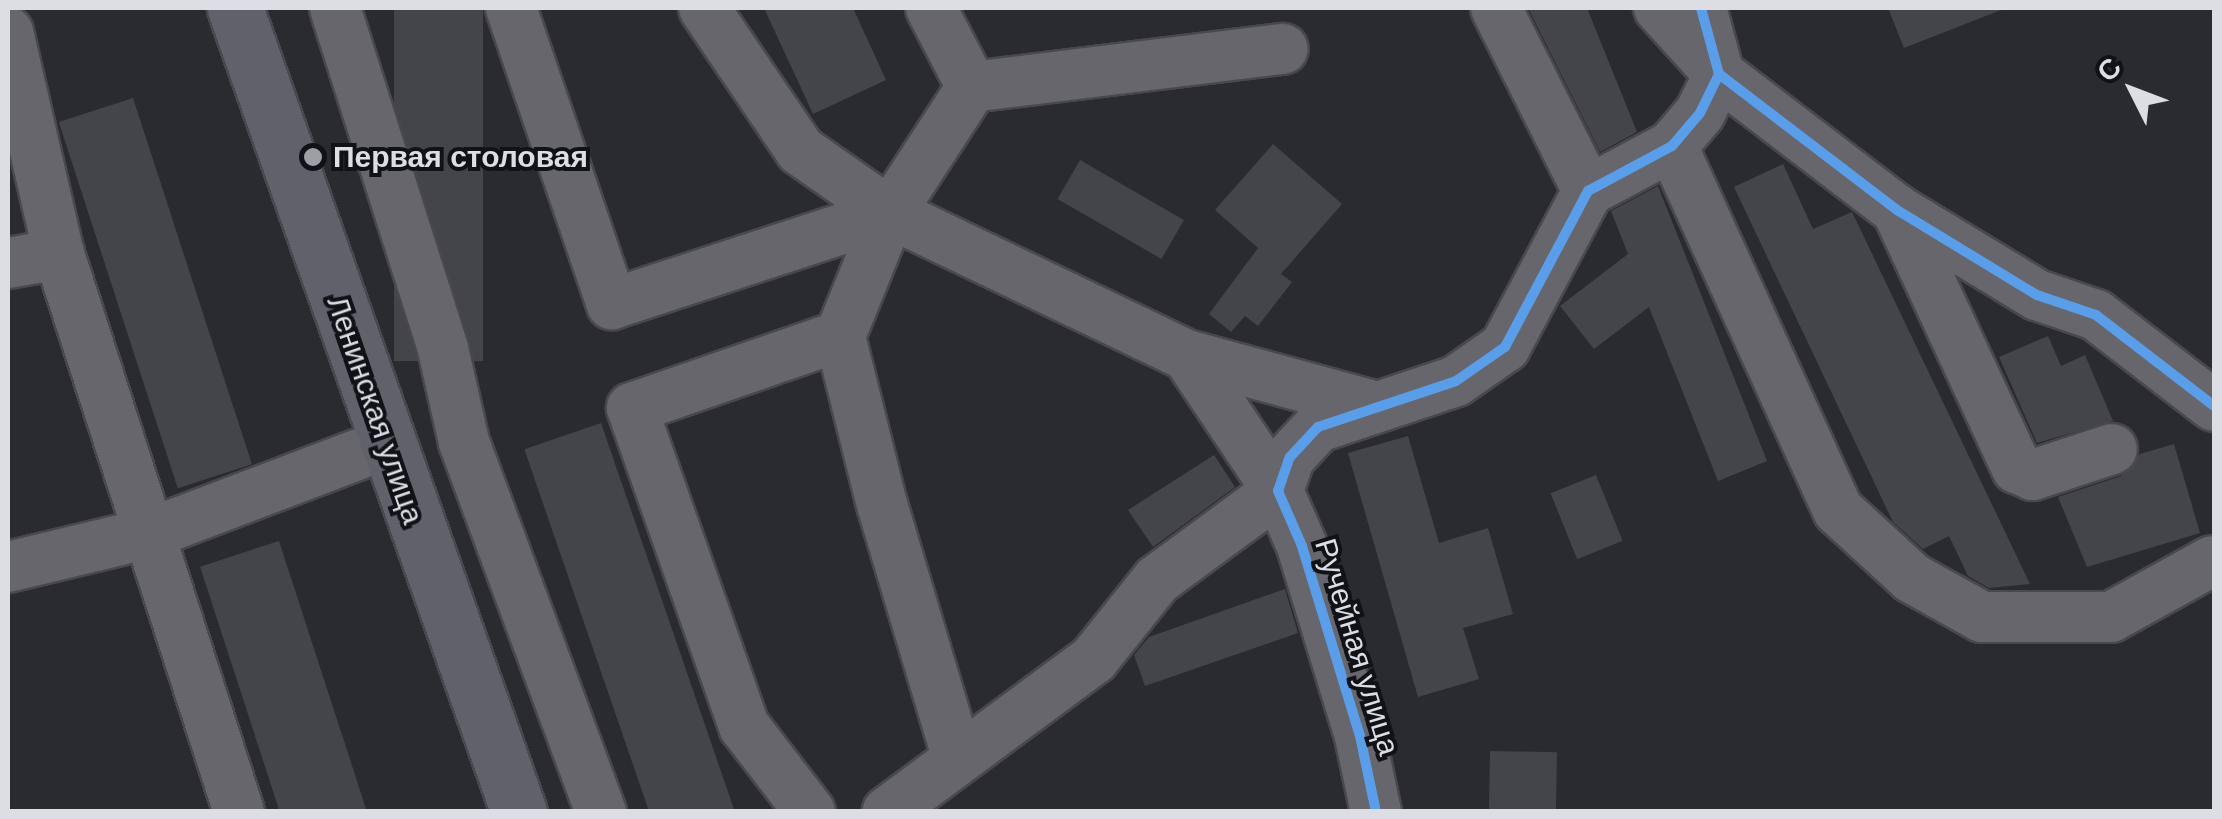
<!DOCTYPE html>
<html>
<head>
<meta charset="utf-8">
<style>
  body { margin:0 }
  #map { position:relative; width:2222px; height:819px; overflow:hidden; background:#2a2b31; font-family:Helvetica,sans-serif }
  div>[style] { position:absolute }
  .building>* { inset:0; background:#44454a; transform-origin:0 0 }
  .roads { filter:drop-shadow(2px 0 #48484e) drop-shadow(-2px 0 #48484e) drop-shadow(0 2px #48484e) drop-shadow(0 -2px #48484e) }
  .minor>* { height:50px; margin:-25px; padding:0 25px; transform-origin:25px; border-radius:25px; background:#66666c }
  .major>* { height:55px; margin:-27.5px; padding:0 27.5px; transform-origin:27.5px; border-radius:27.5px; background:#60616b }
  .cycleway>* { height:10px; margin:-5px; padding:0 5px; transform-origin:5px; border-radius:5px; background:#5a9eea }
  .dots>* { width:28px; height:28px; translate:-50% -50%; box-sizing:border-box; border:5px solid #111217; border-radius:50% }
  span { translate:-50% -50%; white-space:nowrap; text-align:center; line-height:1.15; -webkit-text-stroke:8px #111217; paint-order:stroke }
  .poi-label { font-size:30px; color:#dcdde5; font-weight:700 }
  .left { translate:0 -50%; text-align:left }
  .street-label { font-size:30px; color:#dcdde5 }
  .frame { position:absolute; inset:0; border:10px solid #dcdde5; pointer-events:none }
  .north { position:absolute; left:2082px; top:40px; width:100px; height:100px; -webkit-text-stroke:8px #111217; paint-order:stroke; rotate:312deg; font-size:28px; font-weight:700; line-height:40px; text-align:center; color:#dcdde5 }
  .north::after { content:''; display:block; margin:auto; width:35px; height:45px; background:#dcdde5; clip-path:polygon(50% 0,100% 100%,50% 72%,0 100%) }
</style>
</head>
<body>
<div id="map">
  <div class="building">
    <div style="left:394px;top:8px;width:89px;height:353px"></div>
    <div style="clip-path:polygon(764px 8px,853px 8px,886px 80px,813px 114px)"></div>
    <div style="clip-path:polygon(1528px 8px,1587px 8px,1637px 132px,1600px 152px)"></div>
    <div style="clip-path:polygon(1888px 8px,2001px 8px,2001px 10px,1904px 48px)"></div>
    <div style="left:133px;top:98px;width:385px;height:78px;rotate:72deg"></div>
    <div style="clip-path:polygon(1273px 144px,1342px 204px,1281px 274px,1292px 282px,1258px 326px,1245px 316px,1231px 332px,1209px 314px,1258px 248px,1215px 210px)"></div>
    <div style="left:1080px;top:160px;width:120px;height:45px;rotate:30deg"></div>
    <div style="clip-path:polygon(1783px 164px,1813px 229px,1852px 212px,2030px 584px,1989px 588px,1968px 576px,1949px 536px,1923px 549px,1893px 522px,1734px 187px)"></div>
    <div style="clip-path:polygon(1658px 186px,1767px 461px,1718px 481px,1649px 307px,1594px 349px,1560px 306px,1628px 254px,1611px 211px)"></div>
    <div style="clip-path:polygon(2048px 336px,2061px 366px,2085px 355px,2113px 421px,2037px 443px,1999px 357px)"></div>
    <div style="left:601px;top:423px;width:410px;height:81px;rotate:71deg"></div>
    <div style="clip-path:polygon(1408px 436px,1439px 543px,1488px 528px,1513px 614px,1463px 628px,1479px 679px,1418px 697px,1348px 453px)"></div>
    <div style="clip-path:polygon(2174px 444px,2200px 533px,2087px 567px,2058px 497px,2121px 476px,2140px 454px)"></div>
    <div style="clip-path:polygon(1214px 455px,1235px 487px,1153px 547px,1128px 510px)"></div>
    <div style="left:1596px;top:475px;width:71px;height:49px;rotate:68deg"></div>
    <div style="left:279px;top:541px;width:285px;height:83px;rotate:72deg"></div>
    <div style="clip-path:polygon(1285px 589px,1298px 633px,1145px 686px,1134px 655px,1149px 637px)"></div>
    <div style="left:1490px;top:751px;width:67px;height:61px;rotate:1deg"></div>
  </div>
  <div class="roads">
    <div class="minor">
      <div style="left:335px;top:8px;width:358px;rotate:72.4deg"></div>
      <div style="left:443px;top:349px;width:95px;rotate:77.3deg"></div>
      <div style="left:464px;top:442px;width:395px;rotate:69.7deg"></div>
      <div style="left:511px;top:8px;width:313px;rotate:71.2deg"></div>
      <div style="left:612px;top:304px;width:293px;rotate:-18.1deg"></div>
      <div style="left:704px;top:8px;width:171px;rotate:55.9deg"></div>
      <div style="left:800px;top:150px;width:110px;rotate:35deg"></div>
      <div style="left:890px;top:213px;width:329px;rotate:25.6deg"></div>
      <div style="left:1187px;top:355px;width:164px;rotate:56.2deg"></div>
      <div style="left:1278px;top:491px;width:150px;rotate:143.7deg"></div>
      <div style="left:1157px;top:580px;width:101px;rotate:128.6deg"></div>
      <div style="left:1094px;top:659px;width:257px;rotate:143.5deg"></div>
      <div style="left:931px;top:8px;width:89px;rotate:62.6deg"></div>
      <div style="left:1496px;top:8px;width:205px;rotate:63.3deg"></div>
      <div style="left:1659px;top:8px;width:89px;rotate:47.7deg"></div>
      <div style="left:1719px;top:74px;width:224px;rotate:37.4deg"></div>
      <div style="left:1897px;top:210px;width:164px;rotate:31.3deg"></div>
      <div style="left:2037px;top:295px;width:62px;rotate:18.7deg"></div>
      <div style="left:2096px;top:315px;width:149px;rotate:37.6deg"></div>
      <div style="left:8px;top:32px;width:228px;rotate:77.1deg"></div>
      <div style="left:59px;top:254px;width:586px;rotate:72.12deg"></div>
      <div style="left:1672px;top:146px;width:400px;rotate:65.5deg"></div>
      <div style="left:1838px;top:510px;width:100px;rotate:42.6deg"></div>
      <div style="left:1912px;top:578px;width:80px;rotate:29.1deg"></div>
      <div style="left:1982px;top:617px;width:129px"></div>
      <div style="left:2111px;top:617px;width:115px;rotate:-29deg"></div>
      <div style="left:1897px;top:210px;width:285px;rotate:65.1deg"></div>
      <div style="left:2017px;top:468px;width:17px;rotate:24deg"></div>
      <div style="left:2033px;top:475px;width:83px;rotate:-18.2deg"></div>
      <div style="left:8px;top:263px;width:52px;rotate:-10deg"></div>
      <div style="left:1187px;top:355px;width:193px;rotate:15.3deg"></div>
      <div style="left:8px;top:567px;width:150px;rotate:-13.5deg"></div>
      <div style="left:154px;top:532px;width:219px;rotate:-20.8deg"></div>
      <div style="left:957px;top:756px;width:262px;rotate:-106.6deg"></div>
      <div style="left:882px;top:505px;width:174px;rotate:-104deg"></div>
      <div style="left:840px;top:336px;width:133px;rotate:-67.9deg"></div>
      <div style="left:890px;top:213px;width:150px;rotate:-56.9deg"></div>
      <div style="left:972px;top:87px;width:313px;rotate:-7deg"></div>
      <div style="left:810px;top:812px;width:108px;rotate:-127.5deg"></div>
      <div style="left:744px;top:726px;width:337px;rotate:-109.4deg"></div>
      <div style="left:632px;top:408px;width:220px;rotate:-19.1deg"></div>
      <div style="left:1376px;top:812px;width:78px;rotate:-101.9deg"></div>
      <div style="left:1360px;top:736px;width:199px;rotate:-107deg"></div>
      <div style="left:1302px;top:546px;width:60px;rotate:-113.6deg"></div>
      <div style="left:1278px;top:491px;width:36px;rotate:-71deg"></div>
      <div style="left:1290px;top:457px;width:41px;rotate:-47deg"></div>
      <div style="left:1318px;top:427px;width:145px;rotate:-18.4deg"></div>
      <div style="left:1456px;top:381px;width:60px;rotate:-34.8deg"></div>
      <div style="left:1505px;top:347px;width:177px;rotate:-62deg"></div>
      <div style="left:1588px;top:191px;width:95px;rotate:-28.2deg"></div>
      <div style="left:1672px;top:146px;width:43px;rotate:-49.7deg"></div>
      <div style="left:1700px;top:113px;width:43px;rotate:-64deg"></div>
      <div style="left:1719px;top:74px;width:68px;rotate:-105.3deg"></div>
    </div>
    <div class="major">
      <div style="left:235px;top:8px;width:853px;rotate:70.55deg"></div>
    </div>
  </div>
  <div class="cycleway">
    <div style="left:1719px;top:74px;width:224px;rotate:37.4deg"></div>
    <div style="left:1897px;top:210px;width:164px;rotate:31.3deg"></div>
    <div style="left:2037px;top:295px;width:62px;rotate:18.7deg"></div>
    <div style="left:2096px;top:315px;width:149px;rotate:37.6deg"></div>
    <div style="left:1376px;top:812px;width:78px;rotate:-101.9deg"></div>
    <div style="left:1360px;top:736px;width:199px;rotate:-107deg"></div>
    <div style="left:1302px;top:546px;width:60px;rotate:-113.6deg"></div>
    <div style="left:1278px;top:491px;width:36px;rotate:-71deg"></div>
    <div style="left:1290px;top:457px;width:41px;rotate:-47deg"></div>
    <div style="left:1318px;top:427px;width:145px;rotate:-18.4deg"></div>
    <div style="left:1456px;top:381px;width:60px;rotate:-34.8deg"></div>
    <div style="left:1505px;top:347px;width:177px;rotate:-62deg"></div>
    <div style="left:1588px;top:191px;width:95px;rotate:-28.2deg"></div>
    <div style="left:1672px;top:146px;width:43px;rotate:-49.7deg"></div>
    <div style="left:1700px;top:113px;width:43px;rotate:-64deg"></div>
    <div style="left:1719px;top:74px;width:68px;rotate:-105.3deg"></div>
  </div>
  <div class="dots">
    <div style="left:313px;top:157px;background:#9e9fa6"></div>
  </div>
  <div class="poi-label">
    <span class="left" style="left:333px;top:157px">Первая столовая</span>
  </div>
  <div class="street-label">
    <span style="left:375px;top:410px;rotate:71deg">Ленинская улица</span>
    <span style="left:1357px;top:647px;rotate:73deg">Ручейная улица</span>
  </div>
  <div class="frame"></div>
  <div class="north">С</div>
</div>
</body>
</html>
